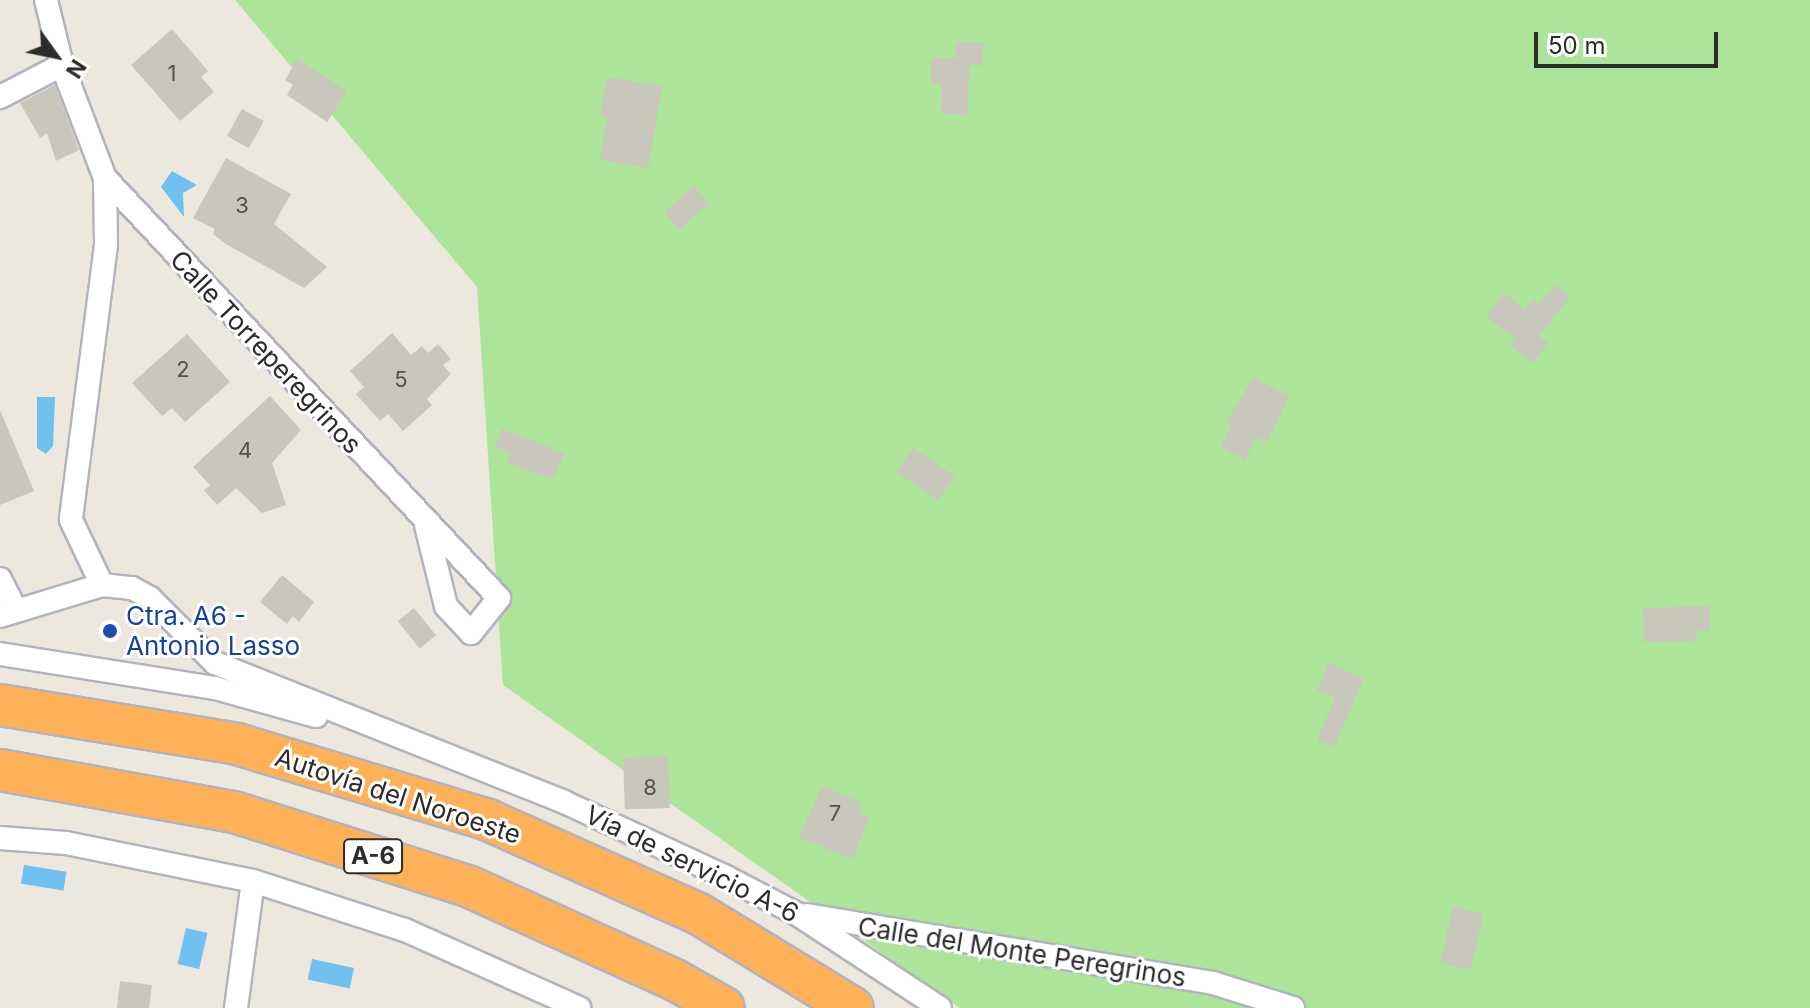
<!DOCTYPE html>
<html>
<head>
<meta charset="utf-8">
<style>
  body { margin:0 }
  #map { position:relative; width:1810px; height:1008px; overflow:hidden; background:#ede8de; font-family:Inter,sans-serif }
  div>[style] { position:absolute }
  .green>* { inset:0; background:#ace49a }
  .water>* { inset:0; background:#71c1f0; transform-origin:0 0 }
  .building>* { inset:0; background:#c9c6bc; transform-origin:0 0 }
  .roads { filter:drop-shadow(2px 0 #b2b3bf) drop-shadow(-2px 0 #b2b3bf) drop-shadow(0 2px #b2b3bf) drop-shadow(0 -2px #b2b3bf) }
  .minor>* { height:22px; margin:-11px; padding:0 11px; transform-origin:11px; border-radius:11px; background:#fff }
  .motorway>* { height:40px; margin:-20px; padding:0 20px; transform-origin:20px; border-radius:20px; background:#ffb157 }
  .dots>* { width:22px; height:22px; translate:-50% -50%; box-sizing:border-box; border:4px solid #fff; border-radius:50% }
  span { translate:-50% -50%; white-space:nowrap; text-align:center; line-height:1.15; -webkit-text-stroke:6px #fff; paint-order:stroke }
  .number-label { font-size:22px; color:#535250 }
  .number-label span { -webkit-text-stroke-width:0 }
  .shield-label span { padding:2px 6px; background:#fff; border:2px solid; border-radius:6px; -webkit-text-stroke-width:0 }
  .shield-label { font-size:24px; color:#2c2c2c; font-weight:700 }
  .street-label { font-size:26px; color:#2c2c2c }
  .transit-label { font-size:26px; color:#164399 }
  .left { translate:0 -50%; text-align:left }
  .north { position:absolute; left:16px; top:16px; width:80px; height:80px; -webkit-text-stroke:6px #fff; paint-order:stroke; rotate:123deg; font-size:22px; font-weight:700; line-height:32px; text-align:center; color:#2c2c2c }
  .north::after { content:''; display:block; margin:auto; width:28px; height:36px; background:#2c2c2c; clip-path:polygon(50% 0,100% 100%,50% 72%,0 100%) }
  .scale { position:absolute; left:1534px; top:32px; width:184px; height:36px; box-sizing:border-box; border:4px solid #2c2c2c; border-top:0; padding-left:10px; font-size:24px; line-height:28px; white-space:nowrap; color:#2c2c2c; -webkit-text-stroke:6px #fff; paint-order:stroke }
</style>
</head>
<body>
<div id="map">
  <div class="green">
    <div style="clip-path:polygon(235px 0,1810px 0,1810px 1008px,960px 1008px,503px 685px,477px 287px)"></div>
  </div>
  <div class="water">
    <div style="clip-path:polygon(172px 171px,197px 185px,183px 193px,184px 217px,161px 187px)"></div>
    <div style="clip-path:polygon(37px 397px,55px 397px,53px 446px,46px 454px,37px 448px)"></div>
    <div style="left:24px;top:865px;width:43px;height:19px;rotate:9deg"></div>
    <div style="left:186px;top:928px;width:22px;height:37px;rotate:13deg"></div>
    <div style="left:312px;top:959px;width:43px;height:21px;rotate:12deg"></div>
  </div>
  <div class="building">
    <div style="clip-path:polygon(172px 29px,208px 71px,201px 77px,214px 92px,180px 121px,131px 65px)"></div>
    <div style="clip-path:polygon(956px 42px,983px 42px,983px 65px,969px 65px,968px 115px,941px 114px,942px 84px,931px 84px,931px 58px,956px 58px)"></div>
    <div style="clip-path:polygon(297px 59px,347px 91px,327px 122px,287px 95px,293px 85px,285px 80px)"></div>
    <div style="clip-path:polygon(613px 78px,662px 86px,648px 168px,600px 160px,607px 116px,600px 115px,606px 80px)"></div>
    <div style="clip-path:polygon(55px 85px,79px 150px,56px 161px,47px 133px,40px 138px,20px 103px)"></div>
    <div style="left:242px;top:109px;width:25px;height:31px;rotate:29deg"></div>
    <div style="clip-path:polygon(226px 158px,291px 194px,274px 224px,327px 267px,304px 288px,226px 244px,213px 234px,215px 229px,193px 218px)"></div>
    <div style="left:694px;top:186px;width:23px;height:40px;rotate:49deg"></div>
    <div style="clip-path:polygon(1555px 285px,1571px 296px,1539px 336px,1548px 343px,1533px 363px,1510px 346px,1515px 339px,1486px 316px,1504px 293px,1525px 310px,1533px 300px,1539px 305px)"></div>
    <div style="clip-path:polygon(392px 333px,411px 355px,422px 346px,428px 353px,438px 344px,451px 359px,443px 365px,451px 374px,427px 399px,432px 405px,403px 431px,388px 414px,380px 421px,356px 394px,364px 387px,350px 371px)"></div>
    <div style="clip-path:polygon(187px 334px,230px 382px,185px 422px,172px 408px,162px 416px,132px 383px)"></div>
    <div style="clip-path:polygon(1253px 378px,1290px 396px,1267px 442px,1256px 437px,1245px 460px,1221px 447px,1231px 425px,1226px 422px)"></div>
    <div style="clip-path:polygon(270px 396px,301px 430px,272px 463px,286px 505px,262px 513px,236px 488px,217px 505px,204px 490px,210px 485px,193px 467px)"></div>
    <div style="clip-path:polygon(0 410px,34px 491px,0 505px)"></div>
    <div style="clip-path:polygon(502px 429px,564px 453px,554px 479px,507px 464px,510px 452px,495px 447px)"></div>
    <div style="left:913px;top:448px;width:50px;height:29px;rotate:34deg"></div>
    <div style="clip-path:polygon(282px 575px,314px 602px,299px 622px,293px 616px,287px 624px,260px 602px)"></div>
    <div style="clip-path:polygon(1709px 606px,1710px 631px,1696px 631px,1697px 641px,1644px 642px,1643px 608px)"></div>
    <div style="left:414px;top:608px;width:35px;height:21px;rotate:51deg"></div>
    <div style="clip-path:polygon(1329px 663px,1364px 679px,1334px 747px,1317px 740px,1335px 698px,1317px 690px)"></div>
    <div style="left:668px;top:756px;width:52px;height:45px;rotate:88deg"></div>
    <div style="clip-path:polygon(822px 786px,860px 802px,860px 814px,869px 817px,853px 859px,799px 838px)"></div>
    <div style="left:1453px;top:907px;width:31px;height:57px;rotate:13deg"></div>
    <div style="clip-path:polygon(120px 981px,152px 985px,149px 1008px,117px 1008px)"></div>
  </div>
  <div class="roads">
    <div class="minor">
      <div style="left:46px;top:0;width:67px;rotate:76.2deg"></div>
      <div style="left:62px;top:65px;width:121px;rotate:69.2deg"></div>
      <div style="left:105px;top:178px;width:67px;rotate:89.1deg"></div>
      <div style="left:106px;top:245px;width:277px;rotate:97.3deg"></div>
      <div style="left:71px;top:520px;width:72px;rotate:64.5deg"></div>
      <div style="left:0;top:97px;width:70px;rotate:-27.3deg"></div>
      <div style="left:105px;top:178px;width:576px;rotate:46.83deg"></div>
      <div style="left:499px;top:598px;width:45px;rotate:128.7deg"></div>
      <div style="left:471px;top:633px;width:37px;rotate:-133deg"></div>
      <div style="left:446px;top:606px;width:83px;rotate:-103.9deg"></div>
      <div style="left:0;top:579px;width:33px;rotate:63deg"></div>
      <div style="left:0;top:616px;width:107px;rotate:-16.9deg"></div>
      <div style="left:102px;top:585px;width:30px;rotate:6deg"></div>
      <div style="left:132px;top:588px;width:21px;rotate:29deg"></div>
      <div style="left:150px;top:598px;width:92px;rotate:45deg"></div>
      <div style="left:215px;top:663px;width:376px;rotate:21.7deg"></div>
      <div style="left:564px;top:802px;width:179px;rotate:24.8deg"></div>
      <div style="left:726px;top:877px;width:80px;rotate:27.5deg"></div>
      <div style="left:797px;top:914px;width:171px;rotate:33.3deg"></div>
      <div style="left:0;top:654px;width:218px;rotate:9deg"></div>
      <div style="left:215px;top:688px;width:105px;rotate:15.5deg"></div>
      <div style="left:0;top:838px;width:66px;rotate:4.3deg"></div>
      <div style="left:66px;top:843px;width:191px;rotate:11.5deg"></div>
      <div style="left:253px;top:881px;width:160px;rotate:17.9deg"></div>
      <div style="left:405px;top:930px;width:191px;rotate:24.1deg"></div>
      <div style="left:807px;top:915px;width:412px;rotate:9.5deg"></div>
      <div style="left:1213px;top:983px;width:84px;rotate:17.4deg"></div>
      <div style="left:236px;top:1008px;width:128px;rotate:-82.4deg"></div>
    </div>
    <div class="motorway">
      <div style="left:0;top:705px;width:240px;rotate:9.3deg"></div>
      <div style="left:237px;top:744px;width:262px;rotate:16.8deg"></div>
      <div style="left:488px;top:820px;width:231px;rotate:24deg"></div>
      <div style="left:699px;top:914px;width:180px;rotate:31.4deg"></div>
      <div style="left:0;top:770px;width:238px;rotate:10.2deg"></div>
      <div style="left:234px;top:812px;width:248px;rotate:17.6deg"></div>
      <div style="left:470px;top:887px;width:225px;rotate:24.4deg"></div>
      <div style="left:675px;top:980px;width:56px;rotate:29.7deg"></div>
    </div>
  </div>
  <div class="dots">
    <div style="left:110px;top:631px;background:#1a4fb4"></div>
  </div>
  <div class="number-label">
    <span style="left:172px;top:74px">1</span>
    <span style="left:242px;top:206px">3</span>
    <span style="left:183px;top:370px">2</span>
    <span style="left:401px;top:380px">5</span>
    <span style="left:245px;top:451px">4</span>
    <span style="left:650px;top:788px">8</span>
    <span style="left:835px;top:814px">7</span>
  </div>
  <div class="shield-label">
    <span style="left:373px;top:856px">A-6</span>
  </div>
  <div class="street-label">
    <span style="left:266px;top:352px;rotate:47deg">Calle Torreperegrinos</span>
    <span style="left:398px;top:796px;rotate:18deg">Autovía del Noroeste</span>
    <span style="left:692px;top:864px;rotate:26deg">Vía de servicio A-6</span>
    <span style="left:1022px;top:952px;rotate:9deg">Calle del Monte Peregrinos</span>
  </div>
  <div class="transit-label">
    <span class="left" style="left:126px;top:631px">Ctra. A6 -<br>Antonio Lasso</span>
  </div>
  <div class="north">N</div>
  <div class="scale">50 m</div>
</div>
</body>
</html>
